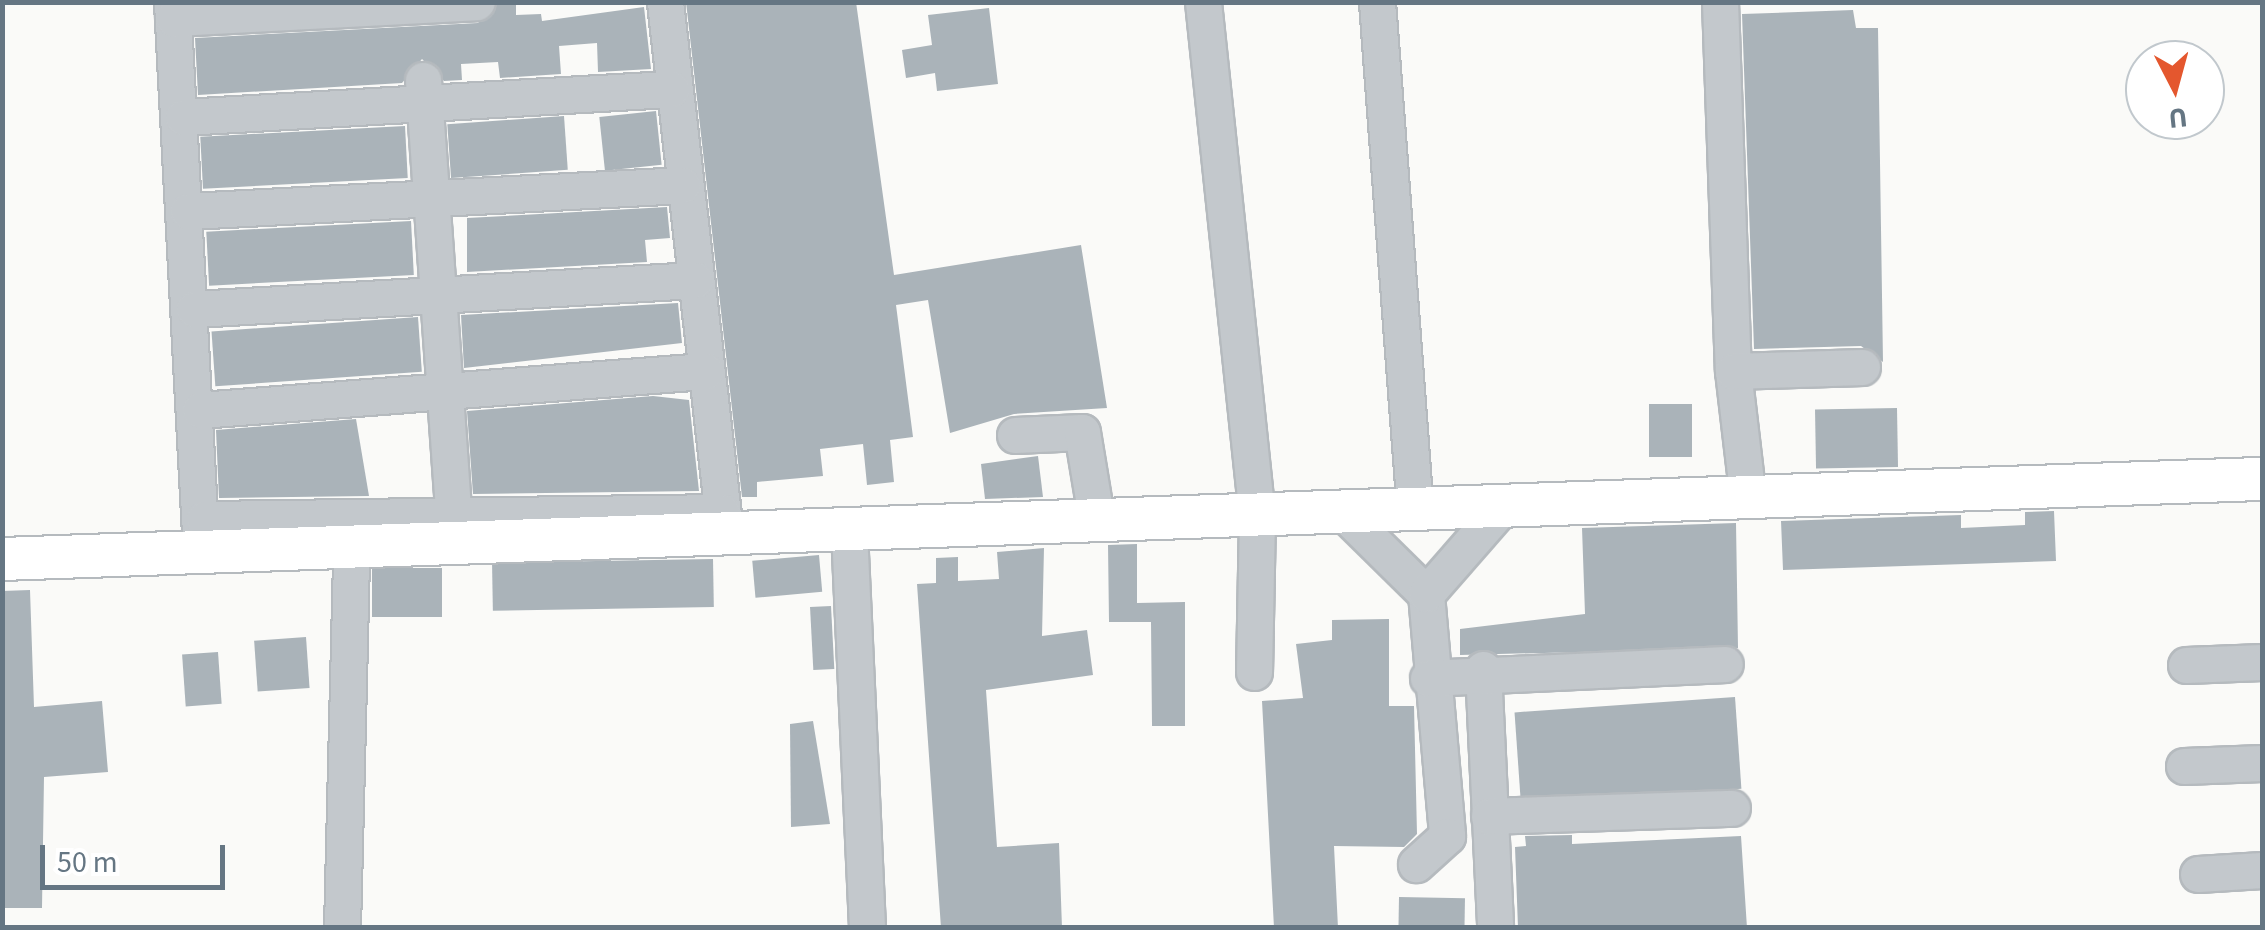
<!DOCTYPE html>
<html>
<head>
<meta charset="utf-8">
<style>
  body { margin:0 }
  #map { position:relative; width:2265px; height:930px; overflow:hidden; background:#fafaf8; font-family:"Source Sans 3",sans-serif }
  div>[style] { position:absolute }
  .building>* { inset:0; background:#aab3b9; transform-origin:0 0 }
  .roads { filter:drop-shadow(2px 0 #b5babe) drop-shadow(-2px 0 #b5babe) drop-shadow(0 2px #b5babe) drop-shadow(0 -2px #b5babe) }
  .minor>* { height:35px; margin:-17.5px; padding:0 17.5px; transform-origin:17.5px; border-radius:17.5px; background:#c3c8cc }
  .major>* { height:42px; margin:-21px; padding:0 21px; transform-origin:21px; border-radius:21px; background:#fff }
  span { translate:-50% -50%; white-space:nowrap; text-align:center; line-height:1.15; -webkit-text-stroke:10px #fff; paint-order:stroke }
  .frame { position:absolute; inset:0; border:5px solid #657683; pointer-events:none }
  .north { position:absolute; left:2125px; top:40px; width:100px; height:100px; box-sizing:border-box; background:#fff; border:2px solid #c1c8cd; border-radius:50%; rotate:174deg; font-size:28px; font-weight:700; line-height:40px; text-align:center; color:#657683 }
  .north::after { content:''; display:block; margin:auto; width:35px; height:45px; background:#e4572e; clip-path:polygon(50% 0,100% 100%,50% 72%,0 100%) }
  .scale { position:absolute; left:40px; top:845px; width:185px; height:45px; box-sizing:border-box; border:5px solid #657683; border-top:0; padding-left:12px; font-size:30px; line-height:35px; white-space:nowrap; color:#657683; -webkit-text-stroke:8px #fff; paint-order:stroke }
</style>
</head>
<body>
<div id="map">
  <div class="building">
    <div style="clip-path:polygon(498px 2px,516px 2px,516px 15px,541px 14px,542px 21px,644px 7px,651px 69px,598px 72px,597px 43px,559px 46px,561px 74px,500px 78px,498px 62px,461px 64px,462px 80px,444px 81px,422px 59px,402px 83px,198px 95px,195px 38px,478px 23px)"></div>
    <div style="clip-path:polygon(686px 2px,856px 2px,894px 275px,1081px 245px,1107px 408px,1014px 414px,950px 433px,928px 300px,896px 305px,913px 437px,890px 440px,894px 482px,867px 485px,863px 444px,820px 449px,823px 476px,757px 482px,757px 497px,742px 497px)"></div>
    <div style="clip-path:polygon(989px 8px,998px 84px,937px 91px,935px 73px,906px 78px,902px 50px,932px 45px,928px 15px)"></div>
    <div style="clip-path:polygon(1853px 10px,1856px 28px,1878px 28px,1883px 362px,1861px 346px,1754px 349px,1742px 14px)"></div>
    <div style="left:656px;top:111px;width:54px;height:57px;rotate:84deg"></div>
    <div style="left:564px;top:116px;width:54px;height:117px;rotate:86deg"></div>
    <div style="left:405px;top:126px;width:52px;height:205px;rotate:87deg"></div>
    <div style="clip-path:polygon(667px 207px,670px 238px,645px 240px,647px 262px,467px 272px,467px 218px)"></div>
    <div style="left:411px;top:221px;width:54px;height:205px;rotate:87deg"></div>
    <div style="clip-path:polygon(678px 303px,682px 343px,464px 368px,461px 315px)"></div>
    <div style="left:418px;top:317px;width:55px;height:207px;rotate:86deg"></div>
    <div style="clip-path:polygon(653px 396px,689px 400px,699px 491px,473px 494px,467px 411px)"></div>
    <div style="left:1649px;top:404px;width:43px;height:53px"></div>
    <div style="left:1897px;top:408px;width:59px;height:82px;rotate:89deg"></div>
    <div style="clip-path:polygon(356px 419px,369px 496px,219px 498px,216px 430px)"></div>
    <div style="clip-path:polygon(1038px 456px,1043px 497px,985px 499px,981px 464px)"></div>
    <div style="clip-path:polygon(2054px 511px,2056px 561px,1783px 570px,1781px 521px,1961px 515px,1961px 528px,2025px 525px,2025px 512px)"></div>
    <div style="clip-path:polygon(1736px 523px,1738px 648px,1460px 655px,1460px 629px,1585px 614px,1582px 528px)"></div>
    <div style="clip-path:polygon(1137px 544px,1137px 603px,1185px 602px,1185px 726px,1152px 726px,1151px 622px,1109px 622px,1108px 545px)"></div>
    <div style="clip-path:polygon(1044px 548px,1042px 636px,1087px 630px,1093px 675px,986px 690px,997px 847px,1059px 843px,1062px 928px,941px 928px,917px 584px,936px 583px,936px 558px,958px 557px,958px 581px,999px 579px,997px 552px)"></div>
    <div style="left:819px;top:555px;width:37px;height:67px;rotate:85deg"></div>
    <div style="left:713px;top:559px;width:48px;height:221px;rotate:89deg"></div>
    <div style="left:442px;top:568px;width:49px;height:70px;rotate:90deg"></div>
    <div style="clip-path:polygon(30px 590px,34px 707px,102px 701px,108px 772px,44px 777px,42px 908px,2px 908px,2px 591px)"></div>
    <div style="left:831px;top:606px;width:63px;height:21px;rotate:87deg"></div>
    <div style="clip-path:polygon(1389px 619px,1389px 706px,1414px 706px,1417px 834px,1404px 847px,1334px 846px,1338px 928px,1274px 928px,1262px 701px,1303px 698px,1296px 644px,1332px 640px,1332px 620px)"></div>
    <div style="left:306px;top:637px;width:51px;height:52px;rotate:86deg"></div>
    <div style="left:218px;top:652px;width:52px;height:36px;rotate:86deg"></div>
    <div style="left:1735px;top:697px;width:92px;height:221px;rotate:86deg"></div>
    <div style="clip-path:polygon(813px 721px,830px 824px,791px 827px,790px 724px)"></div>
    <div style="clip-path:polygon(1572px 835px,1572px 844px,1741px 836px,1747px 928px,1518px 928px,1515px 847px,1526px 846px,1525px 836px)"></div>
    <div style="left:1399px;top:897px;width:66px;height:31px;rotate:1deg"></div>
  </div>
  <div class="roads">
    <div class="minor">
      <div style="left:172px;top:2px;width:531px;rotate:86.98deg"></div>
      <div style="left:665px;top:2px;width:525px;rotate:83.55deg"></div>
      <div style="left:1203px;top:2px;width:518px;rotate:84.01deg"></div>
      <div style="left:1257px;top:517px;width:155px;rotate:91.1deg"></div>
      <div style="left:1377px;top:2px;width:510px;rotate:85.73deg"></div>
      <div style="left:1720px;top:2px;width:369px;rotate:88deg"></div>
      <div style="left:1733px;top:371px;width:129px;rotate:83.3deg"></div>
      <div style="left:173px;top:18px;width:304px;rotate:-3deg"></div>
      <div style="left:423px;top:80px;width:463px;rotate:86deg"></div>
      <div style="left:183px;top:117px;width:489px;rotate:-3.3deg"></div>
      <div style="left:188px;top:211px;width:495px;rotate:-3deg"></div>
      <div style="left:194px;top:309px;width:502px;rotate:-3.31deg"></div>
      <div style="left:1733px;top:371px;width:129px;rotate:-1.8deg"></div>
      <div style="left:200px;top:410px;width:507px;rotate:-4.42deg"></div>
      <div style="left:1015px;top:435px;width:67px;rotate:-2.6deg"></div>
      <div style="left:1082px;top:432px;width:92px;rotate:80.6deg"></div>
      <div style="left:1345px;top:514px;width:114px;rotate:44.6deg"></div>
      <div style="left:1426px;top:594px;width:243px;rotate:85deg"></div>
      <div style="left:1447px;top:836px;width:42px;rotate:137.9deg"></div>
      <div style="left:204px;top:519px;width:518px;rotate:-0.77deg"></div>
      <div style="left:849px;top:531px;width:397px;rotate:87.4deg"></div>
      <div style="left:1426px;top:594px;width:114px;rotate:-48.9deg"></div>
      <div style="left:2186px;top:665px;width:76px;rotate:-2.3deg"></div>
      <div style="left:1483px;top:669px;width:259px;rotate:87.3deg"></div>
      <div style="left:1428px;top:678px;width:297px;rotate:-2.7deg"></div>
      <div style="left:2184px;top:766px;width:78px;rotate:-2.2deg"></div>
      <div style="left:1489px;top:816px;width:243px;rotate:-1.9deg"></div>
      <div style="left:2198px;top:874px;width:64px;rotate:-3.6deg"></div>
      <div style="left:342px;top:928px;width:381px;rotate:-88.6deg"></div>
    </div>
    <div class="major">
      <div style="left:2px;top:559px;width:2261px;rotate:-2.03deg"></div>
    </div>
  </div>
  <div class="frame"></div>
  <div class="north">U</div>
  <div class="scale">50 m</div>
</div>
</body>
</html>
